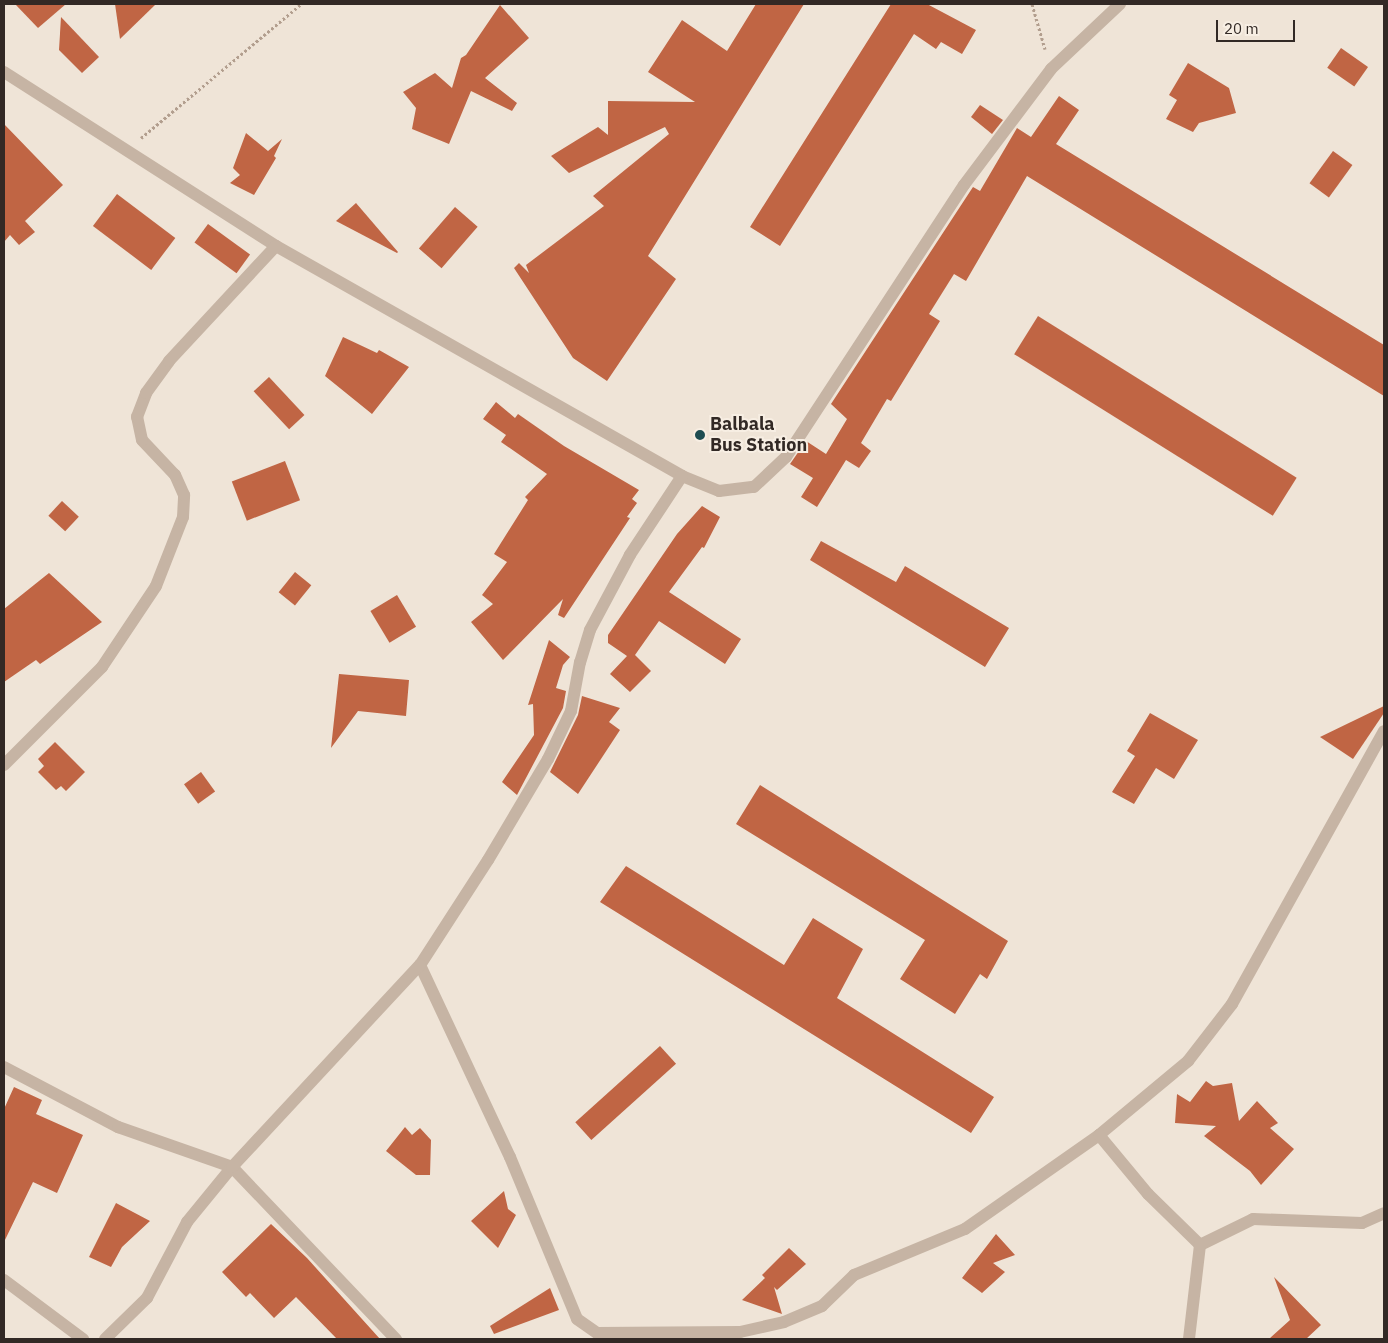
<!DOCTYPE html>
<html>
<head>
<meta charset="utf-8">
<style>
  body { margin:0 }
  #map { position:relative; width:1388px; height:1343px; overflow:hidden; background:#efe4d7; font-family:"IBM Plex Sans",sans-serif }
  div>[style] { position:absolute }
  .building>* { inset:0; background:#c06544; transform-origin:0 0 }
  .path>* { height:3px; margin-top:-1.5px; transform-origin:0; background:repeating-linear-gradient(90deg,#b29e8e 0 2.5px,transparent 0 5px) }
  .street>* { height:12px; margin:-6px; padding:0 6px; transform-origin:6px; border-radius:6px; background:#c6b4a4 }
  .dots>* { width:14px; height:14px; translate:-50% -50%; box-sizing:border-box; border:2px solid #f7eee3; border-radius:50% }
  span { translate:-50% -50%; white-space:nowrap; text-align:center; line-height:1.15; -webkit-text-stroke:4px #f7eee3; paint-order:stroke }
  .poi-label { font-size:18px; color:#322925; font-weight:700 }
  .left { translate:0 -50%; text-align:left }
  .frame { position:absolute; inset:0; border:5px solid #322925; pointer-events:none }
  .scale { position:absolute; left:1216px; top:20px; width:79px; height:22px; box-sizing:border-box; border:2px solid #322925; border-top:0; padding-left:6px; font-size:15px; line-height:18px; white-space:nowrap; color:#322925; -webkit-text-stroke:4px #f7eee3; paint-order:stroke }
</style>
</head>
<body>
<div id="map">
  <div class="building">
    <div style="clip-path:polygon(15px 4px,66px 4px,38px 28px)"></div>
    <div style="clip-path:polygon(115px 4px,156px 4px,120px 39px)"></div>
    <div style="clip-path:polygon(756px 4px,804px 4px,648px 256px,676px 279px,607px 381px,573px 358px,514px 268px,519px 263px,529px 273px,526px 265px,604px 206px,593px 196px,669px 134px,665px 127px,569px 173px,551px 156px,598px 127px,608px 135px,608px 101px,695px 102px,648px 72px,682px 20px,727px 51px)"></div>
    <div style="clip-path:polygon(891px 4px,927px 4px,976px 30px,962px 54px,941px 42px,936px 49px,914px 34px,780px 246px,750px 227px)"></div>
    <div style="clip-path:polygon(500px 5px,529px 38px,485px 78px,517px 103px,512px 111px,471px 91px,449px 144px,412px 129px,416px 108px,403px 92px,435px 73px,452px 88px,461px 58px,466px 55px)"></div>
    <div style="clip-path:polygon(61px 17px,99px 57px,82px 73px,59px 50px)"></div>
    <div style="left:1341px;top:48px;width:33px;height:24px;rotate:35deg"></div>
    <div style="clip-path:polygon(1188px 63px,1229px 88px,1236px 113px,1199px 123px,1193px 132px,1166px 119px,1177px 100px,1169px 95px)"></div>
    <div style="clip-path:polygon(1059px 96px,1079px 110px,1056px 144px,1384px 345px,1384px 396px,1027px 176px,966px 281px,954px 274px,929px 314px,940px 321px,891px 401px,887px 399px,861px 443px,871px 451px,859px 468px,846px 460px,817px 507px,801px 497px,813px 478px,790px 464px,806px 441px,826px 454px,847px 419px,831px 404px,971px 190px,973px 187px,980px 191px,1017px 128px,1031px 137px)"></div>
    <div style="clip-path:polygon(980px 105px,1003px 120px,992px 134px,971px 117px)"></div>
    <div style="clip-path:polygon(4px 124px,63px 185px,25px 221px,35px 232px,19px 245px,10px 235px,4px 242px)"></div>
    <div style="clip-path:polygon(246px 133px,268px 151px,282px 139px,274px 156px,276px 158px,254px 195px,230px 183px,240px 175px,233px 168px)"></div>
    <div style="left:1333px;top:151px;width:24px;height:40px;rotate:36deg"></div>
    <div style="left:117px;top:194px;width:73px;height:40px;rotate:37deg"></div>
    <div style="clip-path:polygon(356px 203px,398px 252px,397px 253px,336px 221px)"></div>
    <div style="left:455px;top:207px;width:30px;height:55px;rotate:41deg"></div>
    <div style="left:208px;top:224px;width:52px;height:23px;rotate:36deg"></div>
    <div style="left:1038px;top:316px;width:305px;height:45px;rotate:32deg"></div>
    <div style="clip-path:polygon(343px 337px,377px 353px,379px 350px,409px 367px,372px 414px,325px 376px)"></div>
    <div style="left:269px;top:377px;width:52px;height:21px;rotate:47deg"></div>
    <div style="clip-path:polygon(496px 402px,515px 418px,518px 414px,564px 446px,639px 490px,632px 499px,637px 503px,627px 517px,630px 518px,564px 618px,558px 615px,563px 599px,503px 660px,471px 622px,493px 604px,482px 595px,507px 562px,494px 554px,528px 500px,525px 497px,547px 474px,501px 442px,506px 435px,483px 419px)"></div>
    <div style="left:285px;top:461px;width:42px;height:57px;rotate:69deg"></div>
    <div style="left:62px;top:501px;width:23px;height:20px;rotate:43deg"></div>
    <div style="clip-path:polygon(702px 506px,720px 517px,704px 548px,702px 547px,669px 592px,741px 639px,725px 664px,659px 621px,635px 655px,651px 671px,630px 692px,610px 674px,627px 656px,608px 643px,608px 635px,677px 534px)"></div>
    <div style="clip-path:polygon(821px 541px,896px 582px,905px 566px,1009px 628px,985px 667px,810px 560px)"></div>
    <div style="left:295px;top:572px;width:21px;height:26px;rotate:39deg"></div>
    <div style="clip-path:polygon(49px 573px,102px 622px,40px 664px,36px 660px,4px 682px,4px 609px)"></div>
    <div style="left:397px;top:595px;width:37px;height:31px;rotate:59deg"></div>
    <div style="clip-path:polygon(549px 640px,570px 657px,563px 665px,556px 688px,566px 691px,563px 708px,517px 795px,502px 782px,534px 735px,533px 704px,528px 705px)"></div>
    <div style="clip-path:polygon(339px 674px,409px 680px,406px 716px,358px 711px,331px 748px)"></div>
    <div style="clip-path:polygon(582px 696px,620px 708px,609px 722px,620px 730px,578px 794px,550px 772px,578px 715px)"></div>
    <div style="clip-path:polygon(1384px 706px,1384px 713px,1353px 759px,1320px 737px)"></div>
    <div style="clip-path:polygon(1150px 713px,1198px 740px,1174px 779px,1156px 768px,1134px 804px,1112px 792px,1135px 756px,1127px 751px)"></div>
    <div style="clip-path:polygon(55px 742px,85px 772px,66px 791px,61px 786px,56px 790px,38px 772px,44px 766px,38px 759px)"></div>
    <div style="left:201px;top:772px;width:24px;height:21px;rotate:54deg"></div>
    <div style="clip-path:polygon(760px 785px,1008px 941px,987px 979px,980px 974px,955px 1014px,900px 979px,925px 940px,736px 824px)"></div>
    <div style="clip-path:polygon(626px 866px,784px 965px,813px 918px,863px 949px,837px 998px,994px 1097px,971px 1133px,600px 902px)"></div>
    <div style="left:660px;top:1046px;width:24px;height:114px;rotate:48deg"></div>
    <div style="clip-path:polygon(1206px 1081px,1213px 1086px,1232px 1083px,1239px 1121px,1257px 1101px,1278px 1123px,1270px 1128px,1294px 1149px,1261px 1185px,1250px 1171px,1204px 1136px,1216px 1126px,1175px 1123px,1177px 1094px,1190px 1102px)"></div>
    <div style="clip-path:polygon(14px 1087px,42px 1100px,36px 1114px,83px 1135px,57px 1193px,33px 1182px,4px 1242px,4px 1109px)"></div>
    <div style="clip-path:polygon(405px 1127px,412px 1135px,420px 1128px,431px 1140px,430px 1175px,416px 1175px,386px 1151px)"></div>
    <div style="clip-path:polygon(504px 1191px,508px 1209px,516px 1215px,498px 1248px,471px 1221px)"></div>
    <div style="clip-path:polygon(116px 1203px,150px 1221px,122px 1247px,111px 1267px,89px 1257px)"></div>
    <div style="clip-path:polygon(271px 1224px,307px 1258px,380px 1339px,337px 1339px,296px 1297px,274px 1318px,250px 1293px,246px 1297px,222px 1272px)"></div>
    <div style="clip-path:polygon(996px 1234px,1015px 1255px,993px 1263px,1005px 1272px,982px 1293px,962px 1278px)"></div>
    <div style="clip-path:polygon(789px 1248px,806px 1264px,777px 1290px,774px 1287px,782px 1314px,742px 1300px,765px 1278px,762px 1275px)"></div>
    <div style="clip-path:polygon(1274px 1277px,1321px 1325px,1306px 1339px,1269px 1339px,1290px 1320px)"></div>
    <div style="clip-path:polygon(550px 1288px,559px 1310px,494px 1334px,490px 1326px)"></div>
  </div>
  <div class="path">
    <div style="left:1032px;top:4px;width:47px;rotate:73.9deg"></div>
    <div style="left:141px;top:138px;width:209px;rotate:-39.9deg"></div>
  </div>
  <div class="street">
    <div style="left:4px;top:72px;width:323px;rotate:32.6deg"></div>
    <div style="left:276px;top:246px;width:467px;rotate:29.5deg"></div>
    <div style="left:682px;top:476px;width:40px;rotate:22deg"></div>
    <div style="left:719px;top:491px;width:35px;rotate:-7deg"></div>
    <div style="left:754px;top:487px;width:44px;rotate:-43.2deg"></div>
    <div style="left:786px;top:457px;width:325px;rotate:-56.8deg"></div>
    <div style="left:964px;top:185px;width:145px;rotate:-53.1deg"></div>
    <div style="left:1051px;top:69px;width:95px;rotate:-43.3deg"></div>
    <div style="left:682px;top:476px;width:95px;rotate:123.4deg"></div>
    <div style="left:630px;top:555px;width:85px;rotate:118.1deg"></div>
    <div style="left:590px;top:630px;width:34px;rotate:107deg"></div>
    <div style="left:580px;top:662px;width:50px;rotate:100.4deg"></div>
    <div style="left:571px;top:711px;width:53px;rotate:115.6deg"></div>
    <div style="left:548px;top:759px;width:117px;rotate:120.7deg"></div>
    <div style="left:488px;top:860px;width:125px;rotate:122.9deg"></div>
    <div style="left:420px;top:965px;width:212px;rotate:64.9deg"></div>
    <div style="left:510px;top:1157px;width:175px;rotate:67.5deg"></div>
    <div style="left:577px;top:1319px;width:24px;rotate:35deg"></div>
    <div style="left:597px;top:1333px;width:143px;rotate:-0.4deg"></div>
    <div style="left:740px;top:1332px;width:45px;rotate:-12.8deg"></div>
    <div style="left:784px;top:1322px;width:41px;rotate:-22.8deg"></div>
    <div style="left:822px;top:1306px;width:45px;rotate:-44.1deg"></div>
    <div style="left:854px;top:1275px;width:120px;rotate:-22.5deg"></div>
    <div style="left:965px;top:1229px;width:164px;rotate:-35deg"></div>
    <div style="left:1099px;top:1135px;width:116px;rotate:-39.7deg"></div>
    <div style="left:1188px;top:1061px;width:72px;rotate:-52.3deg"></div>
    <div style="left:1232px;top:1004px;width:312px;rotate:-60.9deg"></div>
    <div style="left:4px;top:765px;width:139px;rotate:-45deg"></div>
    <div style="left:102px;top:667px;width:97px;rotate:-56.3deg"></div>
    <div style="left:156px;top:586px;width:74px;rotate:-68.6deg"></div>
    <div style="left:183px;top:517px;width:22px;rotate:-87deg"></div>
    <div style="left:184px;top:495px;width:22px;rotate:-114deg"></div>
    <div style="left:175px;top:475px;width:48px;rotate:-133.3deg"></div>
    <div style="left:142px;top:440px;width:24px;rotate:-102deg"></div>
    <div style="left:137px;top:417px;width:26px;rotate:-69deg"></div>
    <div style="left:146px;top:393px;width:39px;rotate:-54deg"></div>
    <div style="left:169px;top:361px;width:157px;rotate:-47.1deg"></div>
    <div style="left:4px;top:1067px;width:129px;rotate:27.8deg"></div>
    <div style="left:118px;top:1127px;width:121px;rotate:19.3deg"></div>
    <div style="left:232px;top:1167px;width:238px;rotate:46.4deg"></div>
    <div style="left:1099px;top:1135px;width:77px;rotate:50.3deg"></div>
    <div style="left:1148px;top:1194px;width:73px;rotate:44.4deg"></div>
    <div style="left:1200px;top:1245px;width:95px;rotate:96.7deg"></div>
    <div style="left:1200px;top:1245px;width:59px;rotate:-26.1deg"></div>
    <div style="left:1253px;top:1219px;width:109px;rotate:2.1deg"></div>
    <div style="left:1362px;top:1223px;width:24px;rotate:-24deg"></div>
    <div style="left:4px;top:1280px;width:99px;rotate:36.8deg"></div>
    <div style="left:105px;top:1339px;width:59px;rotate:-44.3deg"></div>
    <div style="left:147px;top:1298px;width:86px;rotate:-62.2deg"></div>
    <div style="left:187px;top:1222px;width:71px;rotate:-50.7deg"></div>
    <div style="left:232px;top:1167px;width:276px;rotate:-47.1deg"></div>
  </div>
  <div class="dots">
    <div style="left:700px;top:435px;background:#1d4c51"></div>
  </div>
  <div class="poi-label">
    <span class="left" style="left:710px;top:435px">Balbala<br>Bus Station</span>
  </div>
  <div class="frame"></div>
  <div class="scale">20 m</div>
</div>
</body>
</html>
